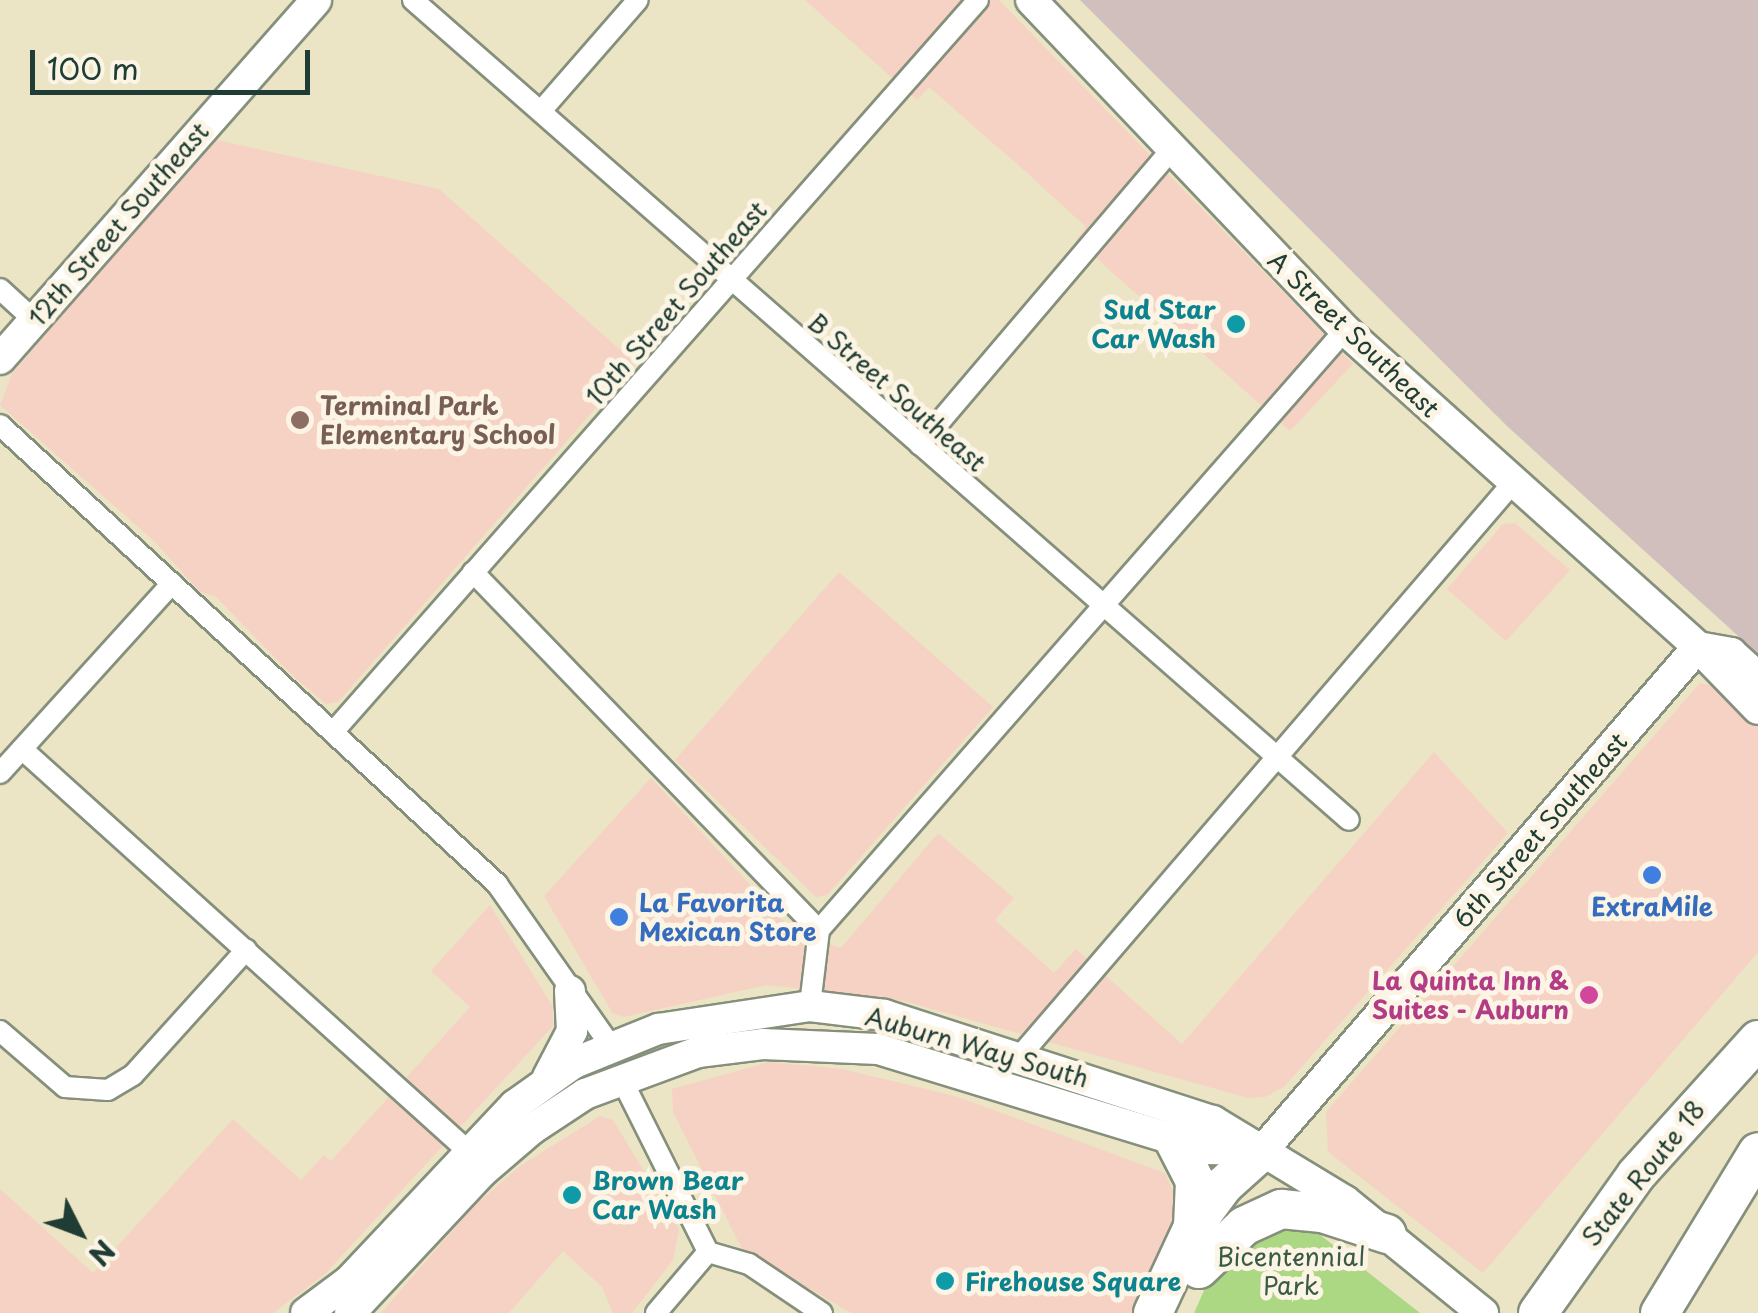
<!DOCTYPE html>
<html>
<head>
<meta charset="utf-8">
<style>
  body { margin:0 }
  #map { position:relative; width:1758px; height:1313px; overflow:hidden; background:#ebe4c5; font-family:"Playpen Sans",sans-serif }
  div>[style] { position:absolute }
  .built>* { inset:0; background:#f6d2c4 }
  .industrial>* { inset:0; background:#d1bfbe }
  .green>* { inset:0; background:#acd884 }
  .roads { filter:drop-shadow(2px 0 #85907c) drop-shadow(-2px 0 #85907c) drop-shadow(0 2px #85907c) drop-shadow(0 -2px #85907c) }
  .street>* { height:20px; margin:-10px; padding:0 10px; transform-origin:10px; border-radius:10px; background:#fff }
  .secondary>* { height:30px; margin:-15px; padding:0 15px; transform-origin:15px; border-radius:15px; background:#fff }
  .highway>* { height:38px; margin:-19px; padding:0 19px; transform-origin:19px; border-radius:19px; background:#fff }
  .dots>* { width:28px; height:28px; translate:-50% -50%; box-sizing:border-box; border:5px solid #fcf5e5; border-radius:50% }
  span { translate:-50% -50%; white-space:nowrap; text-align:center; line-height:1.15; -webkit-text-stroke:10px #fcf5e5; paint-order:stroke }
  .street-label { font-size:25px; color:#1f3d34 }
  .culture-label { font-size:25px; color:#0d838f; font-weight:700 }
  .right { translate:-100% -50%; text-align:right }
  .left { translate:0 -50%; text-align:left }
  .education-label { font-size:25px; color:#785e54; font-weight:700 }
  .shop-label { font-size:25px; color:#366cbe; font-weight:700 }
  .hotel-label { font-size:25px; color:#b23c85; font-weight:700 }
  .park-label { font-size:25px; color:#3b5c44 }
  .north { position:absolute; left:30px; top:1183px; width:100px; height:100px; -webkit-text-stroke:8px #fcf5e5; paint-order:stroke; rotate:132deg; font-size:28px; font-weight:700; line-height:40px; text-align:center; color:#1f3d34 }
  .north::after { content:''; display:block; margin:auto; width:35px; height:45px; background:#1f3d34; clip-path:polygon(50% 0,100% 100%,50% 72%,0 100%) }
  .scale { position:absolute; left:30px; top:50px; width:280px; height:45px; box-sizing:border-box; border:5px solid #1f3d34; border-top:0; padding-left:12px; font-size:30px; line-height:35px; white-space:nowrap; color:#1f3d34; -webkit-text-stroke:8px #fcf5e5; paint-order:stroke }
</style>
</head>
<body>
<div id="map">
  <div class="built">
    <div style="clip-path:polygon(805px 0,999px 0,1353px 364px,1290px 431px,1076px 240px,1086px 227px,1025px 171px,929px 87px,917px 100px)"></div>
    <div style="clip-path:polygon(212px 139px,439px 189px,635px 363px,338px 702px,326px 704px,292px 675px,215px 596px,200px 592px,154px 541px,0 405px,12px 374px)"></div>
    <div style="clip-path:polygon(1515px 523px,1570px 570px,1506px 641px,1447px 589px,1503px 524px)"></div>
    <div style="clip-path:polygon(839px 572px,993px 707px,827px 895px,816px 897px,675px 760px)"></div>
    <div style="clip-path:polygon(1700px 683px,1721px 688px,1758px 722px,1758px 952px,1483px 1273px,1328px 1152px,1326px 1112px)"></div>
    <div style="clip-path:polygon(1434px 752px,1508px 833px,1284px 1087px,1265px 1097px,1248px 1098px,903px 1001px,847px 993px,766px 985px,624px 1017px,613px 1014px,544px 896px,651px 778px,794px 932px,841px 948px,938px 833px,1014px 898px,995px 920px,1054px 973px,1076px 949px,1182px 1044px)"></div>
    <div style="clip-path:polygon(490px 905px,553px 1007px,553px 1026px,324px 1275px,273px 1313px,0 1313px,0 1189px,93px 1273px,233px 1119px,301px 1180px,324px 1155px,331px 1161px,470px 1007px,431px 971px)"></div>
    <div style="clip-path:polygon(769px 1062px,842px 1069px,955px 1096px,1165px 1173px,1177px 1200px,1148px 1313px,851px 1313px,742px 1249px,673px 1112px,672px 1089px)"></div>
    <div style="clip-path:polygon(600px 1116px,613px 1120px,679px 1229px,673px 1260px,632px 1313px,613px 1313px,602px 1287px,563px 1251px,509px 1313px,381px 1313px,471px 1209px,520px 1166px)"></div>
  </div>
  <div class="industrial">
    <div style="clip-path:polygon(1080px 0,1758px 0,1758px 654px,1508px 427px)"></div>
  </div>
  <div class="green">
    <div style="clip-path:polygon(1266px 1227px,1319px 1234px,1420px 1313px,1194px 1313px,1207px 1284px)"></div>
  </div>
  <div class="roads">
    <div class="street">
      <div style="left:413px;top:0;width:1244px;rotate:41.22deg"></div>
      <div style="left:541px;top:111px;width:147px;rotate:-48.9deg"></div>
      <div style="left:0;top:289px;width:46px;rotate:42.4deg"></div>
      <div style="left:0;top:425px;width:677px;rotate:42.72deg"></div>
      <div style="left:497px;top:884px;width:197px;rotate:54.9deg"></div>
      <div style="left:920px;top:445px;width:386px;rotate:-49.6deg"></div>
      <div style="left:473px;top:572px;width:498px;rotate:46deg"></div>
      <div style="left:819px;top:930px;width:77px;rotate:96.8deg"></div>
      <div style="left:334px;top:731px;width:974px;rotate:-48.62deg"></div>
      <div style="left:22px;top:749px;width:600px;rotate:42.03deg"></div>
      <div style="left:0;top:773px;width:256px;rotate:-47.8deg"></div>
      <div style="left:819px;top:930px;width:798px;rotate:-48.76deg"></div>
      <div style="left:0;top:1031px;width:86px;rotate:40.7deg"></div>
      <div style="left:65px;top:1087px;width:43px;rotate:4deg"></div>
      <div style="left:108px;top:1090px;width:29px;rotate:-31deg"></div>
      <div style="left:133px;top:1075px;width:169px;rotate:-47.9deg"></div>
      <div style="left:1020px;top:1056px;width:753px;rotate:-49.31deg"></div>
      <div style="left:621px;top:1078px;width:195px;rotate:63.4deg"></div>
      <div style="left:708px;top:1252px;width:43px;rotate:16.3deg"></div>
      <div style="left:749px;top:1264px;width:88px;rotate:33.9deg"></div>
      <div style="left:656px;top:1313px;width:80px;rotate:-49.6deg"></div>
    </div>
    <div class="secondary">
      <div style="left:1031px;top:0;width:456px;rotate:46.4deg"></div>
      <div style="left:1345px;top:330px;width:474px;rotate:41.9deg"></div>
      <div style="left:1698px;top:647px;width:86px;rotate:45.9deg"></div>
      <div style="left:0;top:359px;width:478px;rotate:-48.6deg"></div>
      <div style="left:1698px;top:647px;width:34px;rotate:10deg"></div>
      <div style="left:1731px;top:653px;width:36px;rotate:42deg"></div>
      <div style="left:548px;top:1077px;width:52px;rotate:-62.4deg"></div>
      <div style="left:572px;top:1031px;width:40px;rotate:-92.9deg"></div>
      <div style="left:1263px;top:1150px;width:665px;rotate:-49.15deg"></div>
      <div style="left:306px;top:1313px;width:54px;rotate:-36.7deg"></div>
      <div style="left:349px;top:1281px;width:242px;rotate:-46.7deg"></div>
      <div style="left:515px;top:1105px;width:72px;rotate:-35.4deg"></div>
      <div style="left:574px;top:1063px;width:91px;rotate:-22deg"></div>
      <div style="left:658px;top:1029px;width:154px;rotate:-8.6deg"></div>
      <div style="left:810px;top:1006px;width:75px;rotate:6.9deg"></div>
      <div style="left:884px;top:1015px;width:346px;rotate:17.9deg"></div>
      <div style="left:1213px;top:1121px;width:154px;rotate:31.2deg"></div>
      <div style="left:1345px;top:1201px;width:178px;rotate:39.1deg"></div>
      <div style="left:350px;top:1313px;width:193px;rotate:-46.9deg"></div>
      <div style="left:482px;top:1172px;width:66px;rotate:-40.7deg"></div>
      <div style="left:532px;top:1129px;width:64px;rotate:-33.4deg"></div>
      <div style="left:585px;top:1094px;width:121px;rotate:-20.4deg"></div>
      <div style="left:698px;top:1052px;width:65px;rotate:-7deg"></div>
      <div style="left:763px;top:1044px;width:115px;rotate:2.5deg"></div>
      <div style="left:878px;top:1049px;width:342px;rotate:17deg"></div>
      <div style="left:1205px;top:1149px;width:55px;rotate:1deg"></div>
    </div>
    <div class="highway">
      <div style="left:1174px;top:1140px;width:46px;rotate:62.9deg"></div>
      <div style="left:1195px;top:1181px;width:46px;rotate:92.5deg"></div>
      <div style="left:1199px;top:1269px;width:62px;rotate:-43.7deg"></div>
      <div style="left:1244px;top:1226px;width:41px;rotate:-24.7deg"></div>
      <div style="left:1281px;top:1209px;width:41px;rotate:5.6deg"></div>
      <div style="left:1322px;top:1213px;width:68px;rotate:17.9deg"></div>
      <div style="left:1153px;top:1313px;width:95px;rotate:-65.1deg"></div>
      <div style="left:1193px;top:1227px;width:52px;rotate:-53.6deg"></div>
      <div style="left:1224px;top:1185px;width:52px;rotate:-41.9deg"></div>
      <div style="left:1538px;top:1313px;width:169px;rotate:-54.6deg"></div>
      <div style="left:1636px;top:1175px;width:182px;rotate:-47.9deg"></div>
      <div style="left:1660px;top:1313px;width:188px;rotate:-58.7deg"></div>
    </div>
  </div>
  <div class="dots">
    <div style="left:1236px;top:324px;background:#0f9aa8"></div>
    <div style="left:300px;top:420px;background:#8d6e63"></div>
    <div style="left:1652px;top:875px;background:#3f7fe0"></div>
    <div style="left:619px;top:917px;background:#3f7fe0"></div>
    <div style="left:1589px;top:995px;background:#d1479c"></div>
    <div style="left:572px;top:1195px;background:#0f9aa8"></div>
    <div style="left:945px;top:1281px;background:#0f9aa8"></div>
  </div>
  <div class="street-label">
    <span style="left:118px;top:224px;rotate:-49deg">12th Street Southeast</span>
    <span style="left:676px;top:303px;rotate:-49deg">10th Street Southeast</span>
    <span style="left:1354px;top:334px;rotate:44deg">A Street Southeast</span>
    <span style="left:897px;top:392px;rotate:41deg">B Street Southeast</span>
    <span style="left:1540px;top:830px;rotate:-49deg">6th Street Southeast</span>
    <span style="left:977px;top:1047px;rotate:16deg">Auburn Way South</span>
    <span style="left:1643px;top:1173px;rotate:-51deg">State Route 18</span>
  </div>
  <div class="culture-label">
    <span class="right" style="left:1216px;top:324px">Sud Star<br>Car Wash</span>
    <span class="left" style="left:592px;top:1195px">Brown Bear<br>Car Wash</span>
    <span class="left" style="left:965px;top:1281px">Firehouse Square</span>
  </div>
  <div class="education-label">
    <span class="left" style="left:320px;top:420px">Terminal Park<br>Elementary School</span>
  </div>
  <div class="shop-label">
    <span class="left" style="left:639px;top:917px">La Favorita<br>Mexican Store</span>
    <span style="left:1652px;top:906px">ExtraMile</span>
  </div>
  <div class="hotel-label">
    <span class="right" style="left:1569px;top:995px">La Quinta Inn &amp;<br>Suites - Auburn</span>
  </div>
  <div class="park-label">
    <span style="left:1291px;top:1271px">Bicentennial<br>Park</span>
  </div>
  <div class="north">N</div>
  <div class="scale">100 m</div>
</div>
</body>
</html>
